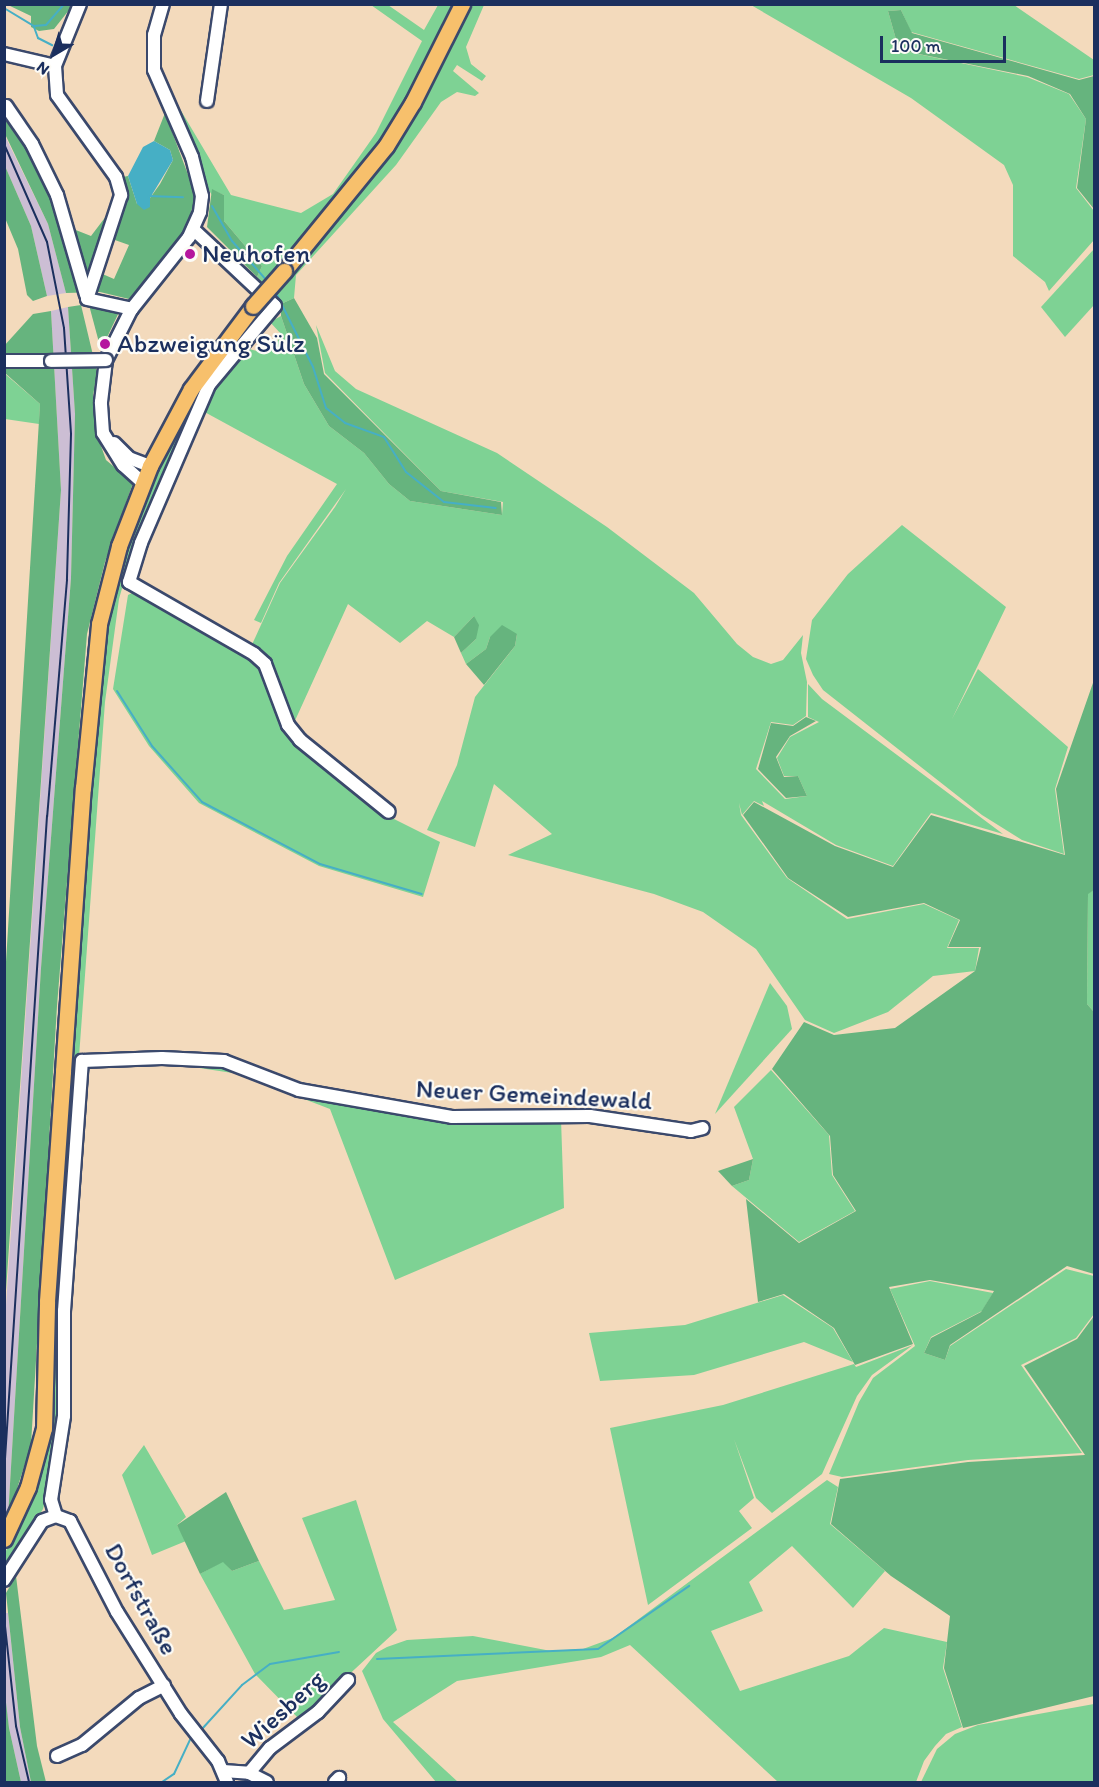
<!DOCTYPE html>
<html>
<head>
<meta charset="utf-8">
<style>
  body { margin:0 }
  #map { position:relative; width:1099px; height:1787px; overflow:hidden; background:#f3dabc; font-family:Itim,sans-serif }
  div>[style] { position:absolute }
  .industrial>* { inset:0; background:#ccbed4 }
  .green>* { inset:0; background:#7ed294 }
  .forest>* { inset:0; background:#66b47e }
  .water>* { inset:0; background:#46afc5 }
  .stream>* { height:2px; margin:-1px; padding:0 1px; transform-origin:1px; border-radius:1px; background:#46afc5 }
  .roads { filter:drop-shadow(2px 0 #3b496c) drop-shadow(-2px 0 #3b496c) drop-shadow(0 2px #3b496c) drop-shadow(0 -2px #3b496c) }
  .minor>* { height:12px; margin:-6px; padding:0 6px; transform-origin:6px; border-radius:6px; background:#fff }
  .major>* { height:15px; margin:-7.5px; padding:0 7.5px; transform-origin:7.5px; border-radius:7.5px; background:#f7c06c }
  .rail>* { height:2px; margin:-1px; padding:0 1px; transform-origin:1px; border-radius:1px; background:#1b2f5e }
  .bridges { filter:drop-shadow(2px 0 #3b496c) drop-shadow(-2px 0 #3b496c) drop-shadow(0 2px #3b496c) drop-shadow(0 -2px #3b496c) }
  .minor-bridge>* { height:12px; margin:-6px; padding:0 6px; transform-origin:6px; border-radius:6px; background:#fff }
  .major-bridge>* { height:15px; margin:-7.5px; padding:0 7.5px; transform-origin:7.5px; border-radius:7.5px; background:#f7c06c }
  .dots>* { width:16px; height:16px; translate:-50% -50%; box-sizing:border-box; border:3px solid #fdfcf7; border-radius:50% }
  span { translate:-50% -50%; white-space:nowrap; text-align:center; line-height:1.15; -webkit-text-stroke:4.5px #fdfcf7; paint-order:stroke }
  .poi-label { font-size:26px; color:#1b2f5e }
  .left { translate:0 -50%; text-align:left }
  .street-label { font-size:26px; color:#1b2f5e }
  .frame { position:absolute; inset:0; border:6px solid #1b2f5e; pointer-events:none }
  .north { position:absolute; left:24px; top:24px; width:60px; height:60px; -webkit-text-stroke:4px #fdfcf7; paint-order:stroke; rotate:218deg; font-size:16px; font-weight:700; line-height:24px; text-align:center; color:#1b2f5e }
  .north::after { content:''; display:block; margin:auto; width:21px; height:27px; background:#1b2f5e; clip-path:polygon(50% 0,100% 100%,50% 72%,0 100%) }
  .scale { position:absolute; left:880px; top:36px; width:126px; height:27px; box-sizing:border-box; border:3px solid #1b2f5e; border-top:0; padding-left:8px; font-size:18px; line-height:21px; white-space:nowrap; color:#1b2f5e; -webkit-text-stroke:4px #fdfcf7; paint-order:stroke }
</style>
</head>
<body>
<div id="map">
  <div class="industrial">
    <div style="clip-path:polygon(4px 134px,48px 224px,66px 293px,47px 296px,31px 226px,5px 166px)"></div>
    <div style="clip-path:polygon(68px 307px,75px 414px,71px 578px,41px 968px,8px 1517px,5px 1517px,5px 1320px,61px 490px,51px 311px)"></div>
    <div style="clip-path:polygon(4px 1613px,8px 1613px,20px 1727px,31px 1782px,21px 1782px,9px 1728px,4px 1694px)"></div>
  </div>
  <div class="green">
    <div style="clip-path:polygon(371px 5px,388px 5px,424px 30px,438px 5px,452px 5px,423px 72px,383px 140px,271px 277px,281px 287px,358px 195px,411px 119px,435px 77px,465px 5px,484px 5px,466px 47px,471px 64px,486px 76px,482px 81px,457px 65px,453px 71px,479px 93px,475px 96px,457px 92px,441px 102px,396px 165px,296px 275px,294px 298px,281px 304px,257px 277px,262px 266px,224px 221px,224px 195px,212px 190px,212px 195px,208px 189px,171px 106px,180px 109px,231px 195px,301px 213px,333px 194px,376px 133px,422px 41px)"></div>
    <div style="clip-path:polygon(751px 5px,1014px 5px,1094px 60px,1094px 75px,1079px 79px,911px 32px,901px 10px,888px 11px,899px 50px,1027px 77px,1069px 94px,1086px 119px,1076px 188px,1094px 211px,1094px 240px,1049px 291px,1045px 282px,1013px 256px,1013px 185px,1004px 165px,911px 98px)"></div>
    <div style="clip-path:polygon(1094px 249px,1094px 305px,1065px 337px,1041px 307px)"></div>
    <div style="clip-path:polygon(266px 304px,268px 307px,221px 362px,130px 560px,119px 599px,105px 702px,79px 1057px,57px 1450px,43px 1509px,5px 1572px,5px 1553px,40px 1479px,53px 1409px,51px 1330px,96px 678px,114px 583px,143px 500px,184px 409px,226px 350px)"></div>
    <div style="clip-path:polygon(281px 316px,304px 384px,329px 426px,364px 453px,389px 484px,410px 501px,502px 515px,503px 502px,441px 491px,325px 373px,316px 325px,335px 371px,356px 389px,497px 453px,607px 527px,694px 593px,737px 644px,753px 657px,771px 664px,783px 660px,803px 635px,801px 653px,807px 682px,806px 716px,793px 725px,771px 722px,756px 769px,785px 799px,807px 796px,798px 776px,784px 776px,777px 758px,790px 737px,819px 722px,808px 717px,808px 684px,822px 699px,1003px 834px,931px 813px,893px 866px,836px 845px,762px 801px,764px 806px,754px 801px,742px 815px,739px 803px,741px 815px,787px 878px,847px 919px,924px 904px,959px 920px,947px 948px,979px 948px,975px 971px,933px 976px,888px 1012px,834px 1033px,805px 1020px,756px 949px,703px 912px,654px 894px,508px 855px,552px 834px,494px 784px,475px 847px,427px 830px,457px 765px,475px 697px,515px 646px,517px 634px,490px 637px,486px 649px,466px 664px,461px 653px,476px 639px,474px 616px,454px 637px,427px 621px,400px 643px,348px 604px,293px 725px,268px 662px,250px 649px,280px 583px,335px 507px,346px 489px,279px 583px,261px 623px,254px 620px,287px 556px,337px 484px,199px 409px,208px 391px,248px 341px,249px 349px,264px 353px,275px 347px,281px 334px,270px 322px)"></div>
    <div style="clip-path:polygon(4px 373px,40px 404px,39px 424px,5px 419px)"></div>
    <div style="clip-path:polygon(902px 525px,1006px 607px,952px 719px,978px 669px,1068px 747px,1055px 789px,1064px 854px,1022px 840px,982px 815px,823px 690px,813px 675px,806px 659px,812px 620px,848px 574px)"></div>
    <div style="clip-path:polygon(136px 591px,258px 662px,279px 706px,318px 762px,388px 816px,440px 842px,423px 897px,319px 866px,199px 803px,149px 746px,113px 689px,128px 595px)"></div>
    <div style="clip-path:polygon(1094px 890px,1094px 1012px,1087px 1004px,1088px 893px)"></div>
    <div style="clip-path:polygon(770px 983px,787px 1006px,792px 1029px,715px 1114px)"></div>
    <div style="clip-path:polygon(213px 1062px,285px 1089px,442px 1119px,445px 1123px,561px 1119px,564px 1208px,395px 1280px,330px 1109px,239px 1074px,180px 1065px)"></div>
    <div style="clip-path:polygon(771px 1070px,829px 1135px,832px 1175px,855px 1211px,799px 1242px,732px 1186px,749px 1180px,753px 1159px,734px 1107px)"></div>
    <div style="clip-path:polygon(1066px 1269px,1094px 1276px,1094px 1314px,1076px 1338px,1021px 1365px,1082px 1453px,968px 1460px,842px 1477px,829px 1474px,859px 1402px,873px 1378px,915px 1346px,890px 1289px,930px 1281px,993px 1293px,982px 1311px,931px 1337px,924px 1353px,945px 1360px,950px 1346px)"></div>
    <div style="clip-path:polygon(783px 1295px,833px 1328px,853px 1362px,804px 1342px,694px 1375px,600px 1381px,589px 1333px,685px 1325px)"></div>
    <div style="clip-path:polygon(913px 1345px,872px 1375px,857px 1396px,822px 1474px,772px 1513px,756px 1498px,734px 1439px,754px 1498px,739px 1511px,752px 1528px,648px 1605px,610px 1428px,723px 1405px,854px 1364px,856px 1367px)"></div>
    <div style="clip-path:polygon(144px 1445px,186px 1517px,177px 1525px,186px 1541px,152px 1555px,122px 1475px)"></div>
    <div style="clip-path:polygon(827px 1480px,838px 1487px,830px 1524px,885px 1571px,853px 1608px,792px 1546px,749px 1582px,763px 1611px,711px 1631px,740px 1691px,849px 1656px,884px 1628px,947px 1642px,943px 1668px,962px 1727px,946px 1734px,935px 1746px,924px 1761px,916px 1782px,778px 1782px,630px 1645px,601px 1657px,457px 1681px,393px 1722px,458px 1782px,436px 1782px,383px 1719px,362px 1671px,376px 1653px,387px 1647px,407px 1640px,473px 1636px,551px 1651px,583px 1649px,613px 1638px)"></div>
    <div style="clip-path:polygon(356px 1500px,397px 1630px,300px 1720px,255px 1674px,200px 1574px,223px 1561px,232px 1571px,259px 1561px,284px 1610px,335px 1600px,302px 1518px)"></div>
    <div style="clip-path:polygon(1094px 1704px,1094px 1782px,921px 1782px,937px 1749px,955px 1734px,978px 1725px)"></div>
  </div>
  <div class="forest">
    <div style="clip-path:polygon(8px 5px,73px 4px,73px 5px,54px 29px,39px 31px,31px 27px,31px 16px)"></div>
    <div style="clip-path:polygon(901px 10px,912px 33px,1079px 80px,1094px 76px,1094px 209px,1077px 188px,1086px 119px,1070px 94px,1028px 76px,899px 50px,888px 11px)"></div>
    <div style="clip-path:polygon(evenodd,5px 108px,40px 166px,63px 225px,91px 236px,110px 211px,123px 177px,128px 176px,137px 204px,150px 198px,160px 184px,173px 160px,170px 150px,154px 141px,165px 113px,196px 196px,184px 235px,129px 299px,100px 292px,66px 293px,48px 224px,5px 134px,5px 108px,112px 239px,129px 245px,114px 279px,91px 269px,112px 239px)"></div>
    <div style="clip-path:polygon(5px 166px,31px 226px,47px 296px,33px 301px,27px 295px,18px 249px,5px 218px)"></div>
    <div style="clip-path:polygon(212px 189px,224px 195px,224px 221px,262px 266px,257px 277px,207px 227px)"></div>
    <div style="clip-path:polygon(294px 298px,317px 338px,324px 374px,441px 491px,501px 502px,502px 515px,410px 501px,389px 484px,364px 453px,329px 426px,304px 384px,281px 316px,281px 304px)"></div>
    <div style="clip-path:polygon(81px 305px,97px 372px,93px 396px,96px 432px,106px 460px,133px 483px,105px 562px,87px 634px,57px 1006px,31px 1445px,8px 1517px,41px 968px,71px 578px,75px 414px,68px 307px)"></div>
    <div style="clip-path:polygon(89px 305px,120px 310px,101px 350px)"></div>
    <div style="clip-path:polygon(51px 311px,61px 490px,4px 1320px,5px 978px,40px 404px,5px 373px,4px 346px,33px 314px)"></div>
    <div style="clip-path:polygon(474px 616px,479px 625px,476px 639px,461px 653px,454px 637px)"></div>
    <div style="clip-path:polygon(502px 625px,517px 634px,515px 646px,484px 685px,466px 664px,486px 649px,490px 637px)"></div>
    <div style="clip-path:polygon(1094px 680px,1094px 890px,1088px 894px,1087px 1004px,1094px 1012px,1094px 1274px,1067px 1266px,950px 1345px,945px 1360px,924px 1353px,931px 1338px,981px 1312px,994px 1291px,930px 1280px,889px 1287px,913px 1344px,855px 1365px,834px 1328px,784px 1294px,758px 1302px,746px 1199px,799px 1243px,856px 1211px,833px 1175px,830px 1136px,772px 1069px,804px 1022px,834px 1035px,895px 1028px,975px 971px,981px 947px,948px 947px,960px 920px,924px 903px,848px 917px,788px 878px,743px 815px,754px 802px,835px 846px,893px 867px,931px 815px,1065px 855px,1056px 789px)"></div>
    <div style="clip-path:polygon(806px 717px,816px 721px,790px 736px,776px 757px,784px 777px,798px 776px,807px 796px,786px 798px,758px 769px,771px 723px,793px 726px)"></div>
    <div style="clip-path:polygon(753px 1159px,749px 1180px,732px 1186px,718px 1171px)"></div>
    <div style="clip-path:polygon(1094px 1316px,1094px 1696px,963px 1728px,944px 1668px,950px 1616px,891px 1576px,831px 1524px,840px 1479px,968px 1462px,1085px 1455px,1024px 1366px,1077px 1339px)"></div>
    <div style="clip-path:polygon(226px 1492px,259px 1561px,232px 1571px,223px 1562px,200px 1574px,177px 1525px)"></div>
    <div style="clip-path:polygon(16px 1576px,37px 1746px,46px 1782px,31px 1782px,20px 1727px,6px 1593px)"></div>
    <div style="clip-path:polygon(5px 1694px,9px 1728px,21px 1782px,5px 1782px)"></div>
  </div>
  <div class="water">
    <div style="clip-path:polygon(154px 141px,170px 150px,173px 160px,150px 198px,150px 207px,144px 210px,137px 204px,128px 176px,143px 147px)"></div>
  </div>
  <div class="stream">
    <div style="left:4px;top:8px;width:35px;rotate:31deg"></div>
    <div style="left:34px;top:26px;width:12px;rotate:-5deg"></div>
    <div style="left:46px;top:25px;width:28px;rotate:-49deg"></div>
    <div style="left:34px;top:27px;width:12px;rotate:70deg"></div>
    <div style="left:38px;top:38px;width:16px;rotate:27deg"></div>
    <div style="left:148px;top:196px;width:35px;rotate:2deg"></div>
    <div style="left:212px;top:206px;width:40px;rotate:60.3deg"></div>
    <div style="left:232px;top:241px;width:55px;rotate:48.7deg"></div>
    <div style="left:275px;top:291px;width:85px;rotate:63.4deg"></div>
    <div style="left:313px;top:367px;width:43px;rotate:72.4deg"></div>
    <div style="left:326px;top:408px;width:24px;rotate:38deg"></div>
    <div style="left:345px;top:423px;width:41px;rotate:19.7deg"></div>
    <div style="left:384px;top:437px;width:41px;rotate:57.8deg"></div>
    <div style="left:406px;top:472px;width:48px;rotate:38.3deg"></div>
    <div style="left:444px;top:502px;width:52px;rotate:6.6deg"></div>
    <div style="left:117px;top:691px;width:65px;rotate:57.5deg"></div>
    <div style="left:152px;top:746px;width:75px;rotate:48.2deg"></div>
    <div style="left:202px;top:802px;width:133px;rotate:27.7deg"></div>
    <div style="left:320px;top:864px;width:106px;rotate:16.4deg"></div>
    <div style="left:377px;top:1659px;width:221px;rotate:-2.6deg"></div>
    <div style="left:598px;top:1649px;width:111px;rotate:-34.7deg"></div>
    <div style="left:202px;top:1729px;width:59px;rotate:-47.7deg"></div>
    <div style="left:242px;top:1685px;width:35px;rotate:-37deg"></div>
    <div style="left:270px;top:1664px;width:70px;rotate:-9.9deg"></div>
    <div style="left:162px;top:1782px;width:14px;rotate:-34deg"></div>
    <div style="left:174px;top:1774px;width:38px;rotate:-65deg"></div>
  </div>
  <div class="roads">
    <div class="minor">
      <div style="left:80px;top:4px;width:67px;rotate:112deg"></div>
      <div style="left:55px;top:66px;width:29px;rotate:86deg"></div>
      <div style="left:57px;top:95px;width:101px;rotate:54.3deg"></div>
      <div style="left:116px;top:177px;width:19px;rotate:74deg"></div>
      <div style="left:121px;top:195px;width:109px;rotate:108.1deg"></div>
      <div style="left:4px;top:54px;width:52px;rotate:13.2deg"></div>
      <div style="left:207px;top:101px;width:98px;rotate:-81.8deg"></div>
      <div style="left:6px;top:106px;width:46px;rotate:55.6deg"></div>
      <div style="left:32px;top:144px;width:57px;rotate:63.9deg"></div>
      <div style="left:57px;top:195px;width:104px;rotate:73.8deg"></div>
      <div style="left:193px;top:229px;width:112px;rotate:43.2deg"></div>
      <div style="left:275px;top:306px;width:103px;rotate:129.9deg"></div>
      <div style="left:209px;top:385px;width:172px;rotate:113.3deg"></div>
      <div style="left:141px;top:543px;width:41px;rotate:107.1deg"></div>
      <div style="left:129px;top:582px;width:144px;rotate:29.9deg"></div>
      <div style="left:254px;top:654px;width:15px;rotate:42deg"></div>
      <div style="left:265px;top:664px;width:65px;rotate:69.3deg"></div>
      <div style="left:288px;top:725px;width:19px;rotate:51deg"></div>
      <div style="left:300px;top:740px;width:114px;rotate:39deg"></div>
      <div style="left:87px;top:299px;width:46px;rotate:12.5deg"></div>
      <div style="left:4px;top:361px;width:47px"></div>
      <div style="left:114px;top:443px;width:21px;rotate:45deg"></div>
      <div style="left:129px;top:458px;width:22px;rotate:21deg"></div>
      <div style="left:142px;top:482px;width:25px;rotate:-138deg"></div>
      <div style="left:123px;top:465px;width:38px;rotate:-122deg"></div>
      <div style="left:103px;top:433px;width:31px;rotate:-94deg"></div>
      <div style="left:101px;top:402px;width:42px;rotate:-83.2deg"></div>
      <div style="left:106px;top:360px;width:56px;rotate:-63.4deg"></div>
      <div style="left:131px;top:310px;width:93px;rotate:-51.5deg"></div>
      <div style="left:189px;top:237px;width:27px;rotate:-66deg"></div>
      <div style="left:200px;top:212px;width:16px;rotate:-83deg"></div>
      <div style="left:202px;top:196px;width:40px;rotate:-104.4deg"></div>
      <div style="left:192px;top:157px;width:95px;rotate:-113.6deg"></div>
      <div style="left:154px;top:70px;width:35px;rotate:-90deg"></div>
      <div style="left:154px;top:35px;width:32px;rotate:-74deg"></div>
      <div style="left:56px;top:1516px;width:17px;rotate:-107deg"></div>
      <div style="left:51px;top:1500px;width:85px;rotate:-81.2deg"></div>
      <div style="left:64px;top:1416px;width:105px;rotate:-90deg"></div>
      <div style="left:64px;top:1311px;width:251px;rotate:-85.9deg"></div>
      <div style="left:82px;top:1061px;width:80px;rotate:-2.1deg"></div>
      <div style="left:162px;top:1058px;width:62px;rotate:2.8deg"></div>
      <div style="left:224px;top:1061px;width:80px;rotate:21.1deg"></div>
      <div style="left:299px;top:1090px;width:155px;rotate:10deg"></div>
      <div style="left:452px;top:1117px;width:138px;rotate:-0.4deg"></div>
      <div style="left:590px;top:1116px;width:102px;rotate:8.4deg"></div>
      <div style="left:691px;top:1131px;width:12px;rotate:-14deg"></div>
      <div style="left:4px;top:1580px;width:70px;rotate:-57.2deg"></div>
      <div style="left:42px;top:1521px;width:15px;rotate:-20deg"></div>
      <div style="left:56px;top:1516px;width:15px;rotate:20deg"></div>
      <div style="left:70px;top:1521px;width:102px;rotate:62.7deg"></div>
      <div style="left:117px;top:1612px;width:120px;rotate:57.9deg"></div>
      <div style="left:181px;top:1714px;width:60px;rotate:51.8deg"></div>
      <div style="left:218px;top:1761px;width:23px;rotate:67deg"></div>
      <div style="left:57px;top:1756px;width:27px;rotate:-24deg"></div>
      <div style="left:82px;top:1745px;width:74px;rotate:-39.5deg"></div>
      <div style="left:139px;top:1698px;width:28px;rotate:-27deg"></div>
      <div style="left:223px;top:1771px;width:26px;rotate:4deg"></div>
      <div style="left:249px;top:1773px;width:20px;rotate:27deg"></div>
      <div style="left:249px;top:1773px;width:33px;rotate:-50deg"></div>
      <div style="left:270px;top:1748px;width:60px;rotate:-36.9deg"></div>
      <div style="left:318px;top:1712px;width:44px;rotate:-46.8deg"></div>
      <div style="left:335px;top:1782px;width:6px;rotate:-45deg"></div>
    </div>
    <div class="major">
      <div style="left:284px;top:271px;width:161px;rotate:-50.8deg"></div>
      <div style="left:386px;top:146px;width:52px;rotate:-58.5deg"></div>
      <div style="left:413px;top:102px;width:110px;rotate:-63.4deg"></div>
      <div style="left:4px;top:1539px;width:57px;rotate:-65.2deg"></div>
      <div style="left:28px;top:1487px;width:61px;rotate:-74.8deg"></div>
      <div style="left:44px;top:1428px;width:127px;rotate:-88.6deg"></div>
      <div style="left:47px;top:1301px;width:231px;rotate:-86deg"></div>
      <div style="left:63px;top:1071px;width:284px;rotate:-86deg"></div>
      <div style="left:83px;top:788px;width:165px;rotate:-84.4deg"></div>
      <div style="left:99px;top:624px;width:81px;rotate:-75.6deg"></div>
      <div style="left:119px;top:546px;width:86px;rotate:-68.8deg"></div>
      <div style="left:150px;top:466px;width:87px;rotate:-62deg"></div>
      <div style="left:191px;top:389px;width:104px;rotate:-53.2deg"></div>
    </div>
  </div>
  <div class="rail">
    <div style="left:4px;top:144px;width:107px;rotate:66.3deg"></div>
    <div style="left:47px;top:242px;width:88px;rotate:78.8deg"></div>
    <div style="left:64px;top:328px;width:106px;rotate:86.2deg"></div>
    <div style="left:71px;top:434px;width:146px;rotate:91.6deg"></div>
    <div style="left:67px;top:580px;width:237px;rotate:94.8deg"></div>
    <div style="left:47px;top:816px;width:659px;rotate:93.74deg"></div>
    <div style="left:4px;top:1617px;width:110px;rotate:83.7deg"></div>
    <div style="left:16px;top:1726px;width:57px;rotate:76.9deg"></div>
  </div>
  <div class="bridges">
    <div class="minor-bridge">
      <div style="left:51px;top:361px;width:55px;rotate:-1deg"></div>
    </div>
    <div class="major-bridge">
      <div style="left:253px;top:306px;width:47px;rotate:-48.5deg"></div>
    </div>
  </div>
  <div class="dots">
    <div style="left:190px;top:254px;background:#b5179e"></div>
    <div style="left:105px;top:344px;background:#b5179e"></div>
  </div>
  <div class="poi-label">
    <span class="left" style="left:202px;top:254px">Neuhofen</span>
    <span class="left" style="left:117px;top:344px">Abzweigung Sülz</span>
  </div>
  <div class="street-label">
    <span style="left:534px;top:1095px;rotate:3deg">Neuer Gemeindewald</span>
    <span style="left:141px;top:1599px;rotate:61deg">Dorfstraße</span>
    <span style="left:283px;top:1710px;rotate:-42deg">Wiesberg</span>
  </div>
  <div class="frame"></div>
  <div class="north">N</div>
  <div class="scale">100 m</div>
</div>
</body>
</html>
